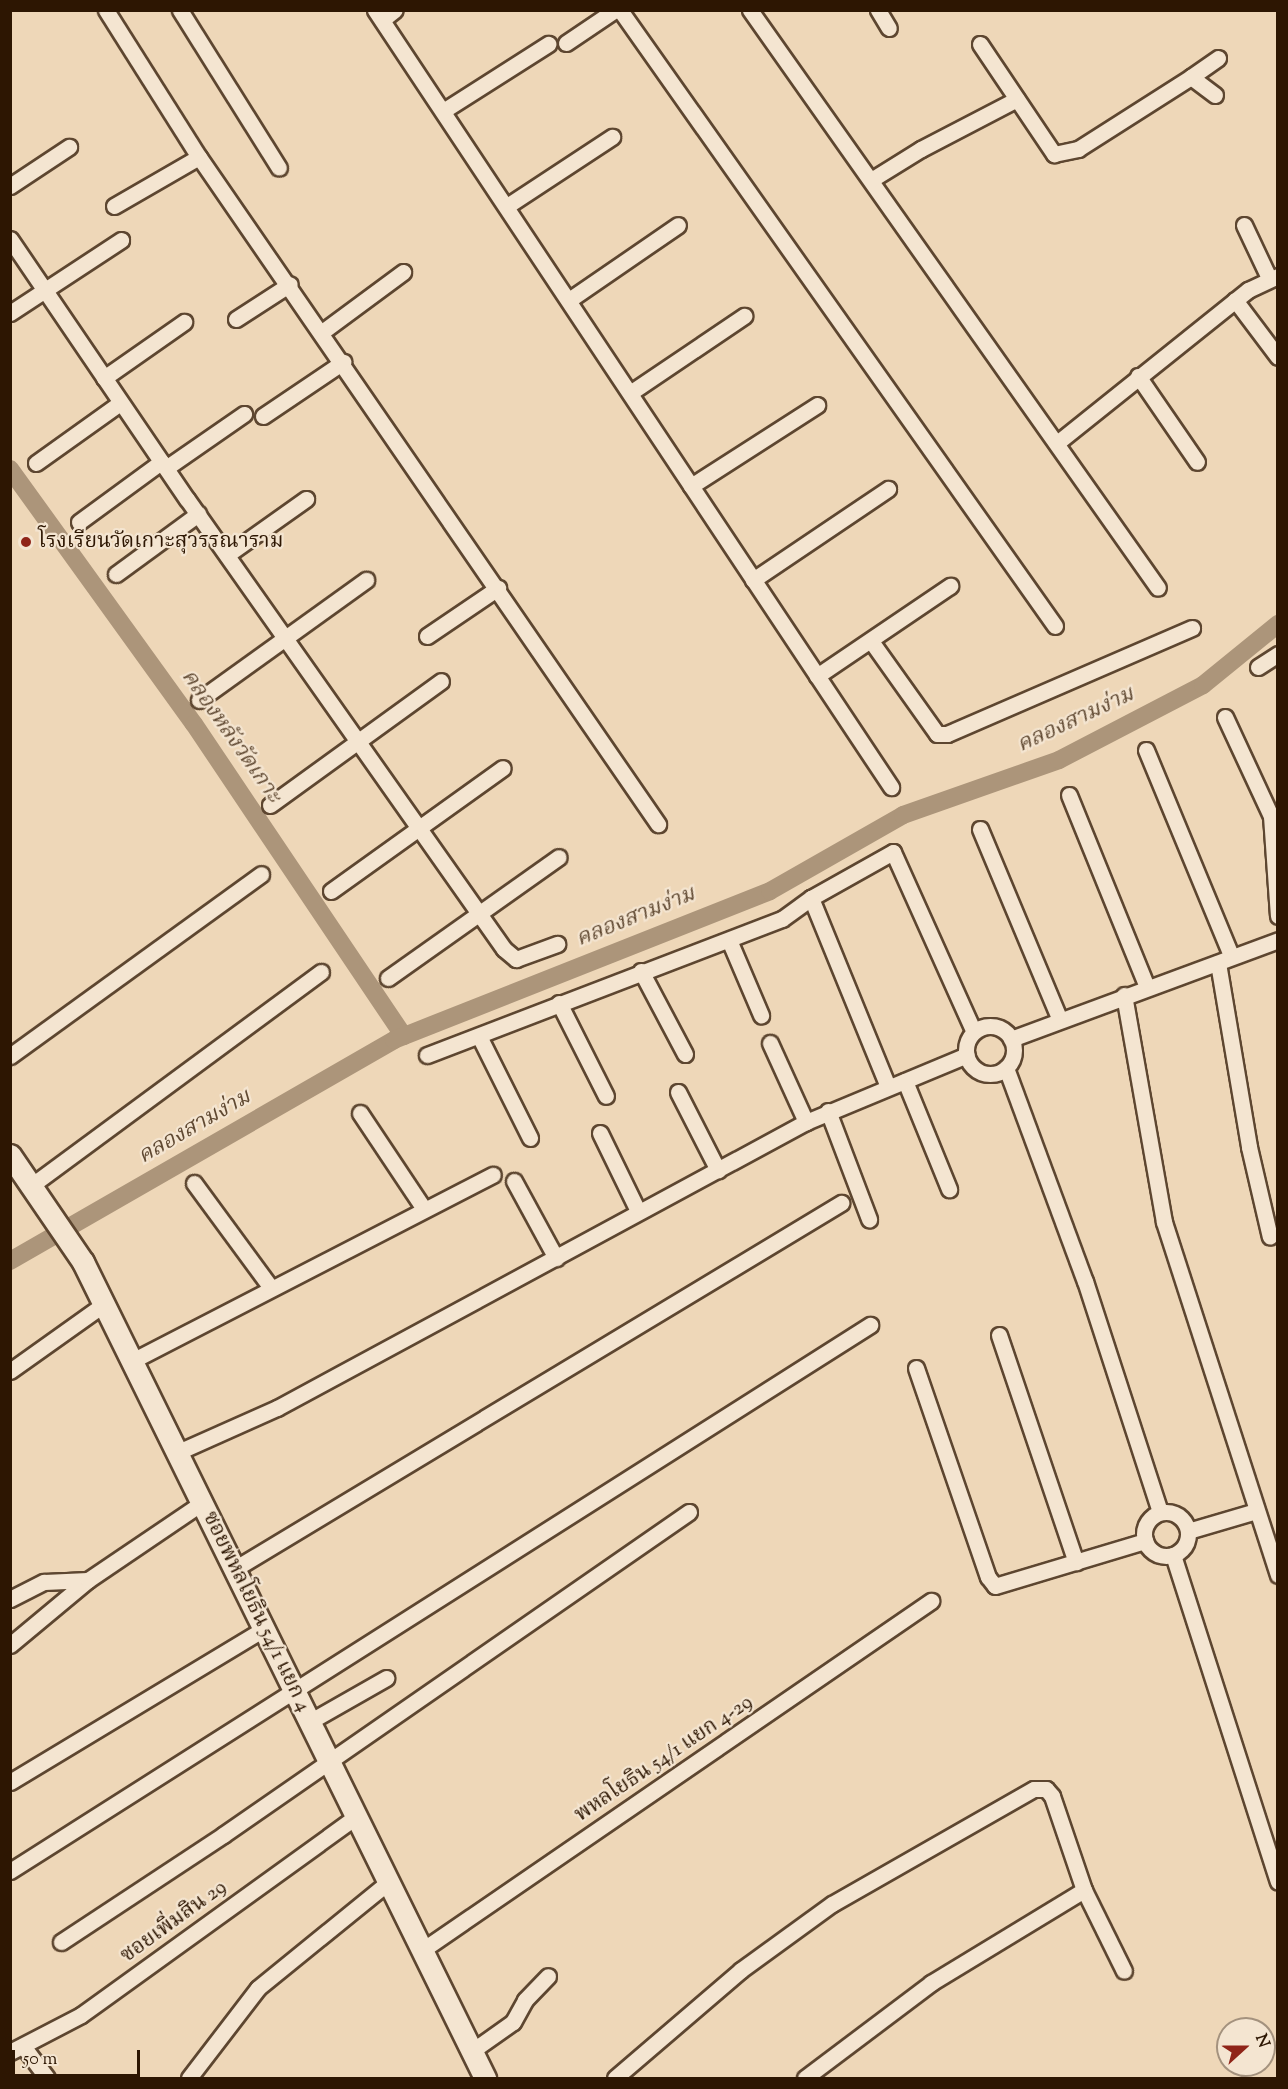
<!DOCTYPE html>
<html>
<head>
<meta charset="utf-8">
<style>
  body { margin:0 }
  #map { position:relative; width:1288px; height:2089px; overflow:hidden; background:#eed7b8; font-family:"Sorts Mill Goudy","Noto Serif Thai",serif }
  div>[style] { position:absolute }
  .canal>* { height:18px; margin:-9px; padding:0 9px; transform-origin:9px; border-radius:9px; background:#ac957a }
  .roads { filter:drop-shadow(2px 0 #5d4630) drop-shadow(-2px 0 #5d4630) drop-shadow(0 2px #5d4630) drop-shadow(0 -2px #5d4630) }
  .street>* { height:15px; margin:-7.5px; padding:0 7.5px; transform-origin:7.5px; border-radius:7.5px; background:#f4e5d1 }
  .street>.ring { margin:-7.5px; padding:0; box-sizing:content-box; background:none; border:15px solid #f4e5d1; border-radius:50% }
  .secondary>* { height:21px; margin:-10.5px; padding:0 10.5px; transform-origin:10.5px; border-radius:10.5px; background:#f4e5d1 }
  .dots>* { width:16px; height:16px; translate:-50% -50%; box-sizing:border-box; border:3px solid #f4e5d1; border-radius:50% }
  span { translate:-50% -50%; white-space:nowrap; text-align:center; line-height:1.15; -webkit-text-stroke:4.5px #f4e5d1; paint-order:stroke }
  .poi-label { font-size:21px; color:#2d1602 }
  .left { translate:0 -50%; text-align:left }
  .street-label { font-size:21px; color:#2d1602 }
  .water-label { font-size:22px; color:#604932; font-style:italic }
  .frame { position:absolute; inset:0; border:12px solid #2d1602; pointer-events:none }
  .north { position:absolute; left:1216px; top:2017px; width:60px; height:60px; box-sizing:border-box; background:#f4e5d1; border:2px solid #a4927e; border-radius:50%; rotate:69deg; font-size:16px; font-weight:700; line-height:24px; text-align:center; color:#2d1602 }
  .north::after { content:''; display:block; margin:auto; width:21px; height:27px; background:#8f2418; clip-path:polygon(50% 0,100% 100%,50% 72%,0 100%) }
  .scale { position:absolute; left:12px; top:2050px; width:128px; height:27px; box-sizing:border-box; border:3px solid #2d1602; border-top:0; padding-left:8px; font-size:18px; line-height:21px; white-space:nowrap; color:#2d1602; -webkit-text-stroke:4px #f4e5d1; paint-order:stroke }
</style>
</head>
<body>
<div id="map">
  <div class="canal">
    <div style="left:10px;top:469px;width:314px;rotate:54.2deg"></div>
    <div style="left:194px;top:724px;width:376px;rotate:56.1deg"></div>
    <div style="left:10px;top:1261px;width:443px;rotate:-29.9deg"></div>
    <div style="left:394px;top:1040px;width:404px;rotate:-21.6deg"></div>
    <div style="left:770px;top:891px;width:153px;rotate:-29.7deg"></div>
    <div style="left:903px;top:815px;width:165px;rotate:-19.4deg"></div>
    <div style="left:1059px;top:760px;width:162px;rotate:-27.5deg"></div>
    <div style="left:1203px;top:685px;width:97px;rotate:-39.1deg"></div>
  </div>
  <div class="roads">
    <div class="street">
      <div style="left:106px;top:10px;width:174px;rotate:57.7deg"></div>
      <div style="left:199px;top:157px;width:810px;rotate:55.47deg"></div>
      <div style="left:180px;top:10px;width:186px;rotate:57.9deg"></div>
      <div style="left:375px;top:10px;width:933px;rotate:56.41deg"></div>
      <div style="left:620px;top:10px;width:754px;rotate:54.77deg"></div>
      <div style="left:750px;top:10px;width:707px;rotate:54.78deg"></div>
      <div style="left:878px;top:10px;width:21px;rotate:59deg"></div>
      <div style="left:382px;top:20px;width:16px;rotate:-38deg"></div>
      <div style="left:566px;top:43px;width:59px;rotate:-34deg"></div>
      <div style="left:980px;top:44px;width:133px;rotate:56.1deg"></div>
      <div style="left:1054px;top:154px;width:25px;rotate:-12deg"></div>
      <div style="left:1078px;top:149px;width:134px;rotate:-32.5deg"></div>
      <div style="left:1191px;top:77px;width:30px;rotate:37deg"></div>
      <div style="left:1191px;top:77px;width:33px;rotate:-35deg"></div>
      <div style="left:443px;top:111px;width:125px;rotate:-32.5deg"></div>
      <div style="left:871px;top:180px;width:59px;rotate:-31.8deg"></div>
      <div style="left:921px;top:149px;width:108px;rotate:-27.5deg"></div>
      <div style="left:10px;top:186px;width:71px;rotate:-33.5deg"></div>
      <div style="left:114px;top:206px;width:98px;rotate:-30deg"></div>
      <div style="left:507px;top:206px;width:126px;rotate:-33.3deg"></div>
      <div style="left:1244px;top:225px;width:59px;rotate:64.7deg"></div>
      <div style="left:10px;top:239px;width:315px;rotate:55.8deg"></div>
      <div style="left:187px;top:499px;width:550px;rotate:54.84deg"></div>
      <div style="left:504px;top:949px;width:16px;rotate:40deg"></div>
      <div style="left:516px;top:959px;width:44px;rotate:-20.1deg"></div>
      <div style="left:569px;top:300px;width:132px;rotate:-34.5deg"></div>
      <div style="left:1235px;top:300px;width:71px;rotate:53deg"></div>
      <div style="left:10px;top:313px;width:133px;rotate:-33.3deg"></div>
      <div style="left:236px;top:319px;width:64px;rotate:-32.9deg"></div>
      <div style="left:322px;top:332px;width:101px;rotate:-36.5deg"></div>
      <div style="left:1138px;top:376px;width:104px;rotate:55.5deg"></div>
      <div style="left:104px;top:378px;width:98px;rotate:-35deg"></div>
      <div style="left:630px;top:393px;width:138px;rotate:-34deg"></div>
      <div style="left:263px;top:416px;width:97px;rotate:-34deg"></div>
      <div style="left:1057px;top:443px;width:245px;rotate:-38.7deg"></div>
      <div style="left:1248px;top:290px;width:33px;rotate:-25deg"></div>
      <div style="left:36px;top:463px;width:103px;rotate:-35.5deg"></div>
      <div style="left:166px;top:468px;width:95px;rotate:-34.7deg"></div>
      <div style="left:691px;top:486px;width:150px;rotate:-32.7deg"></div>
      <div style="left:79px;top:522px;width:102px;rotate:-36.2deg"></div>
      <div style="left:227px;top:555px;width:97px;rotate:-35.3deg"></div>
      <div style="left:116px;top:574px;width:102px;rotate:-36.2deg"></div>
      <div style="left:753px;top:580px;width:163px;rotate:-34deg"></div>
      <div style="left:427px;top:636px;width:86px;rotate:-34.1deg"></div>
      <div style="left:871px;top:641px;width:114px;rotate:54.6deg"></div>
      <div style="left:937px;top:734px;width:10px"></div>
      <div style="left:947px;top:734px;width:267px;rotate:-23.4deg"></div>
      <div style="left:1258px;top:667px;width:24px;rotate:-33deg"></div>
      <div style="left:817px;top:676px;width:161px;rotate:-34.1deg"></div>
      <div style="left:199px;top:700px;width:206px;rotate:-35.7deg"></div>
      <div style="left:1225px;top:717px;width:109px;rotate:65.1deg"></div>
      <div style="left:1271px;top:816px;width:100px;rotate:86deg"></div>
      <div style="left:1146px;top:750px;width:222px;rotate:67.5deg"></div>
      <div style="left:1069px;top:795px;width:207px;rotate:67.9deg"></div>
      <div style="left:270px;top:805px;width:211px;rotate:-35.9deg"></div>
      <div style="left:980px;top:829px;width:207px;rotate:67.3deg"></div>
      <div style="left:331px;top:891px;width:211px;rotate:-35.6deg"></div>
      <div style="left:811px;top:898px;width:94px;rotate:-29.3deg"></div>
      <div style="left:893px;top:852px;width:197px;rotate:65.8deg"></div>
      <div style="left:729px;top:940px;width:82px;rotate:66.9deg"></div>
      <div style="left:1218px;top:963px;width:187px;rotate:80.4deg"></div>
      <div style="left:1249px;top:1147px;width:92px;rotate:76.9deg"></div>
      <div style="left:641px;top:971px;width:94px;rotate:62.1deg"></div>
      <div style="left:388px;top:978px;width:209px;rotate:-35.3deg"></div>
      <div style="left:1124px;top:995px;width:230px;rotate:80deg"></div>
      <div style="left:1164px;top:1222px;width:371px;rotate:72.1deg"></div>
      <div style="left:559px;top:1003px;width:104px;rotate:63.2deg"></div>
      <div class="ring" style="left:966px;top:1026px;width:33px;height:33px"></div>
      <div style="left:479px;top:1036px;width:114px;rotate:63.4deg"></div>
      <div style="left:1011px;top:1039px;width:285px;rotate:-20.3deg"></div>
      <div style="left:770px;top:1043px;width:87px;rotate:65.5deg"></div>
      <div style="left:427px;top:1055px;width:380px;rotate:-21deg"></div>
      <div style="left:782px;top:919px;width:36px;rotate:-36deg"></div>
      <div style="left:811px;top:898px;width:204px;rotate:67.8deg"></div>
      <div style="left:10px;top:1056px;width:310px;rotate:-35.9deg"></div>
      <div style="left:1006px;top:1068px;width:227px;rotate:69.7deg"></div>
      <div style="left:1085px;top:1281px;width:243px;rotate:72deg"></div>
      <div style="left:905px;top:1081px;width:117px;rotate:67.8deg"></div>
      <div style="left:678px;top:1092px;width:88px;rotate:62.9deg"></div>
      <div style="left:828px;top:1111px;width:116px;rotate:69.2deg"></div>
      <div style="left:360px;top:1113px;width:115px;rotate:56.3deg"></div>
      <div style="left:600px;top:1133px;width:87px;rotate:64deg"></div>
      <div style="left:514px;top:1181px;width:88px;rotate:61.4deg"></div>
      <div style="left:194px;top:1183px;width:130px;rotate:53.7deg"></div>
      <div style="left:32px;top:1185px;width:359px;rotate:-36.4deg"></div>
      <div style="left:999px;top:1335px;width:240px;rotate:71.3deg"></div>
      <div style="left:132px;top:1361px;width:406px;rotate:-27.3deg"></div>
      <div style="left:916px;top:1368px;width:221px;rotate:71deg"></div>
      <div style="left:988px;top:1577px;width:11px;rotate:52deg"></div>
      <div style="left:995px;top:1586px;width:157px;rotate:-16.7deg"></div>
      <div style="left:10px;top:1371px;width:114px;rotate:-35.4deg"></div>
      <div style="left:178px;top:1452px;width:108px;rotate:-24deg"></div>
      <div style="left:277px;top:1408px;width:601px;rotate:-28.4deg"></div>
      <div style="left:806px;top:1122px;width:174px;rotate:-22.6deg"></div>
      <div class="ring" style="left:1144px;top:1512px;width:29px;height:29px"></div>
      <div style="left:1188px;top:1531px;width:71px;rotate:-16.4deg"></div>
      <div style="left:1173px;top:1555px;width:343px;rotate:72.2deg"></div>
      <div style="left:236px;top:1568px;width:707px;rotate:-31.1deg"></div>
      <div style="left:10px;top:1599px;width:38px;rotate:-27deg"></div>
      <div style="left:44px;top:1582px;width:44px;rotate:-2.6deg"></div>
      <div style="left:10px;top:1645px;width:102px;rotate:-39.8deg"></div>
      <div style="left:88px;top:1580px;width:139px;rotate:-34.1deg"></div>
      <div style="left:309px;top:1722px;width:89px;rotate:-29.7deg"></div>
      <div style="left:10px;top:1782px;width:297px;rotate:-31.1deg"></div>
      <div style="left:10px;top:1871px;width:1019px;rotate:-32.41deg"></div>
      <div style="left:61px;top:1942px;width:194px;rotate:-33.4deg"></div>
      <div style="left:223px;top:1835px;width:567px;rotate:-34.73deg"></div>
      <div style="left:421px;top:1951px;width:619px;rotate:-34.46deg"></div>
      <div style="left:23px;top:2046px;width:40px;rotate:53deg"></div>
      <div style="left:472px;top:2051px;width:50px;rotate:-35.3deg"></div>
      <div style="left:513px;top:2022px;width:25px;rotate:-61deg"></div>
      <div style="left:525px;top:2000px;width:33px;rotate:-46deg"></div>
      <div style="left:10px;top:2052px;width:80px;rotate:-27.5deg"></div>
      <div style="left:81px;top:2015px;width:339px;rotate:-35.8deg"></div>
      <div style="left:189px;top:2078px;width:113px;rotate:-52.5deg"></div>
      <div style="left:258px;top:1988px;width:166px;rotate:-39.1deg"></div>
      <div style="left:615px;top:2078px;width:166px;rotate:-40.6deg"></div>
      <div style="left:741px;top:1970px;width:112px;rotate:-36deg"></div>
      <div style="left:832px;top:1904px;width:232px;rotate:-29.7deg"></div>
      <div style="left:1034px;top:1789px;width:12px"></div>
      <div style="left:1046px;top:1789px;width:9px;rotate:49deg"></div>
      <div style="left:1052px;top:1796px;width:99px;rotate:71.2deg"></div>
      <div style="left:1084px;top:1890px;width:90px;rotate:63.7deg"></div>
      <div style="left:805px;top:2078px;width:158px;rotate:-37deg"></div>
      <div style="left:931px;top:1983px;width:179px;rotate:-31.3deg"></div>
    </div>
    <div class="secondary">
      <div style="left:10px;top:1155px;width:130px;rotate:55.7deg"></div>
      <div style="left:83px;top:1262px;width:910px;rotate:63.77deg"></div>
    </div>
  </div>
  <div class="dots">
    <div style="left:26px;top:542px;background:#8f2418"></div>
  </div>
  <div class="poi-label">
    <span class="left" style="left:38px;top:542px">โรงเรียนวัดเกาะสุวรรณาราม</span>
  </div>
  <div class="street-label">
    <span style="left:256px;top:1612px;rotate:64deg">ซอยพหลโยธิน 54/1 แยก 4</span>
    <span style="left:664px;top:1759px;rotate:-34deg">พหลโยธิน 54/1 แยก 4-29</span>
    <span style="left:174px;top:1922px;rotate:-36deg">ซอยเพิ่มสิน 29</span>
  </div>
  <div class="water-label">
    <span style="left:1076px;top:721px;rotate:-25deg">คลองสามง่าม</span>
    <span style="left:230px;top:737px;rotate:55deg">คลองหลังวัดเกาะ</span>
    <span style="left:636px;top:918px;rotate:-22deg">คลองสามง่าม</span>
    <span style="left:195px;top:1128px;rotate:-30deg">คลองสามง่าม</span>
  </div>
  <div class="frame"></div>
  <div class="north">N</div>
  <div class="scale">50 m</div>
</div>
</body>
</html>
